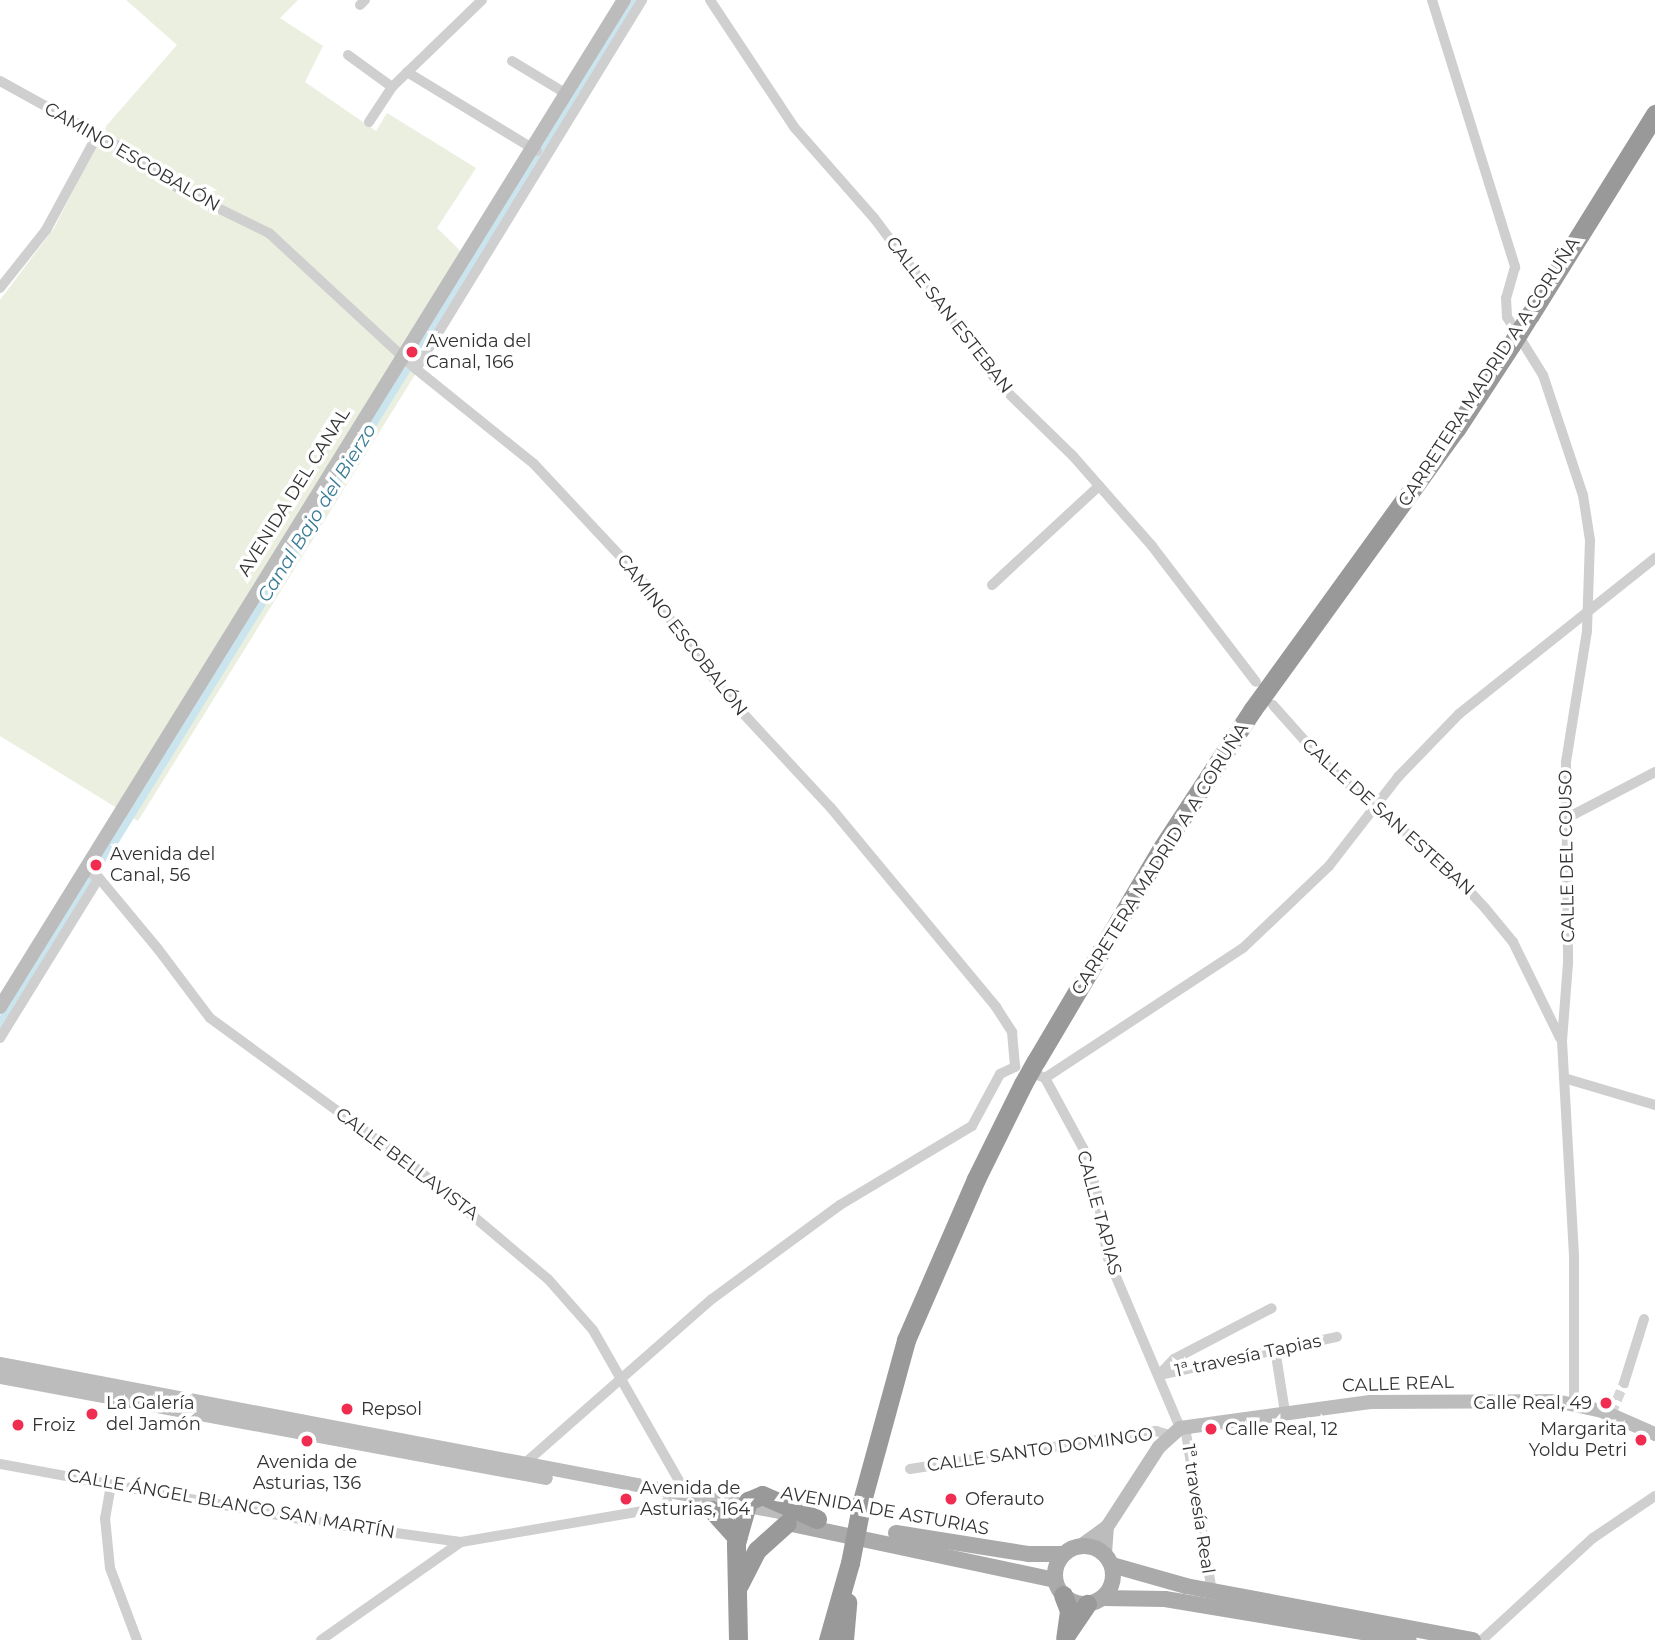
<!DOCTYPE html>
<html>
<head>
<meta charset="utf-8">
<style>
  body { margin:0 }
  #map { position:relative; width:1655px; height:1640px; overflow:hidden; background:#fff; font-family:Montserrat,sans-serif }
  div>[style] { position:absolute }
  .green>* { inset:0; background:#eaefe0 }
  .canal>* { height:10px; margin:-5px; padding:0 5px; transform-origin:5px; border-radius:5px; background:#cbe5ef }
  .street-tunnel>* { height:10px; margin-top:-5px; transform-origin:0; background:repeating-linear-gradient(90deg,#d6d6d6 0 10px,transparent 0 15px) }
  .street>* { height:10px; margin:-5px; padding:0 5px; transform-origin:5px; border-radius:5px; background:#cfcfcf }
  .secondary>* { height:14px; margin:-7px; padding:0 7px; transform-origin:7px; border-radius:7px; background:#bcbcbc }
  .primary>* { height:16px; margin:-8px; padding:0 8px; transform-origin:8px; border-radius:8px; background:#aaa }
  .primary>.ring { margin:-8px; padding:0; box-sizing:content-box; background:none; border:16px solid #aaa; border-radius:50% }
  .highway>* { height:19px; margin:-9.5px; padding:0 9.5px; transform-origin:9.5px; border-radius:9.5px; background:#999 }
  .highway-bridge>* { height:19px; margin:-9.5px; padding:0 9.5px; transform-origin:9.5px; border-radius:9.5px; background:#999 }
  .dots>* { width:19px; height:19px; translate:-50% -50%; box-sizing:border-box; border:4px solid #fff; border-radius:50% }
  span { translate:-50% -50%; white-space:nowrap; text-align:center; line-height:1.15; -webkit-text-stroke:7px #fff; paint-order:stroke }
  .street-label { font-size:18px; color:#323232 }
  .poi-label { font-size:18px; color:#323232 }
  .left { translate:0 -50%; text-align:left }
  .right { translate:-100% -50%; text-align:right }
  .water-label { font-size:19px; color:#377a94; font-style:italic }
</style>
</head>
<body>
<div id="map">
  <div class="green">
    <div style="clip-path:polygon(126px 0,298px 0,280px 18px,323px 46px,305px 82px,376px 131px,387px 113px,476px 168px,437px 228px,480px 270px,138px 821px,0 736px,0 300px,54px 228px,107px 125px,177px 45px)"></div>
  </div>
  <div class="canal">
    <div style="left:0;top:1025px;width:1205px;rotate:-58.26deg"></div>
  </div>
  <div class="street-tunnel">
    <div style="left:1611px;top:1414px;width:34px;rotate:-67deg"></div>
  </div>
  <div class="street">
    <div style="left:710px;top:0;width:152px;rotate:56.5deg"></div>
    <div style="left:794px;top:127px;width:121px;rotate:48.7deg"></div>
    <div style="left:874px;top:218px;width:208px;rotate:53deg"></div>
    <div style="left:999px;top:384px;width:103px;rotate:44.2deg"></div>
    <div style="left:1073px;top:456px;width:120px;rotate:48.7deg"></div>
    <div style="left:1152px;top:546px;width:171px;rotate:52.6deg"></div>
    <div style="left:1432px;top:0;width:280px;rotate:72.7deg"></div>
    <div style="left:1515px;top:267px;width:32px;rotate:106deg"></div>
    <div style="left:1506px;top:298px;width:19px;rotate:87deg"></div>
    <div style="left:1507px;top:317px;width:68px;rotate:58.2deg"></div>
    <div style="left:1543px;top:375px;width:126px;rotate:71.6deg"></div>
    <div style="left:1583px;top:495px;width:46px;rotate:81.2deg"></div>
    <div style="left:1590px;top:540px;width:91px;rotate:91.9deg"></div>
    <div style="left:1587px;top:631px;width:133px;rotate:99.1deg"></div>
    <div style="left:1566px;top:762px;width:201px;rotate:89.4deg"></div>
    <div style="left:1568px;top:963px;width:78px;rotate:94.4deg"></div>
    <div style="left:1562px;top:1041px;width:216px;rotate:86.8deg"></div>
    <div style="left:1574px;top:1257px;width:147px;rotate:90deg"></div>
    <div style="left:360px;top:5px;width:7px;rotate:-45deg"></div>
    <div style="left:348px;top:55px;width:54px;rotate:36deg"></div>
    <div style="left:392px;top:87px;width:125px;rotate:-44deg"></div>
    <div style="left:512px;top:61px;width:62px;rotate:31.1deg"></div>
    <div style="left:407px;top:72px;width:152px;rotate:31.3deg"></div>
    <div style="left:0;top:81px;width:155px;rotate:28.9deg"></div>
    <div style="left:136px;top:156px;width:54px;rotate:37.5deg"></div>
    <div style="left:179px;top:189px;width:100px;rotate:26.1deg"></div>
    <div style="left:269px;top:233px;width:200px;rotate:42.8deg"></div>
    <div style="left:416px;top:369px;width:151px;rotate:38.8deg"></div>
    <div style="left:534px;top:464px;width:151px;rotate:46.9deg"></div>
    <div style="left:637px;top:574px;width:150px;rotate:53.7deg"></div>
    <div style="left:726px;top:695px;width:154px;rotate:47.1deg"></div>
    <div style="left:831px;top:808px;width:259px;rotate:50.3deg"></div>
    <div style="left:996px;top:1007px;width:30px;rotate:57deg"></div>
    <div style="left:1012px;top:1032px;width:35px;rotate:85deg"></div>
    <div style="left:369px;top:122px;width:42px;rotate:-56.7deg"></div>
    <div style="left:0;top:288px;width:74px;rotate:-51.6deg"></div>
    <div style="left:46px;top:230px;width:109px;rotate:-61.6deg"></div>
    <div style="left:416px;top:369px;width:433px;rotate:-58.5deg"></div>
    <div style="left:992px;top:585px;width:146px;rotate:-42.8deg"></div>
    <div style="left:1273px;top:705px;width:86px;rotate:48.3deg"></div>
    <div style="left:1330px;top:769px;width:154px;rotate:40deg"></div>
    <div style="left:1448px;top:868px;width:54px;rotate:47.2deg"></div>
    <div style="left:1485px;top:908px;width:44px;rotate:50.5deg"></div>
    <div style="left:1513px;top:942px;width:107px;rotate:63.9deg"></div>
    <div style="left:1567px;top:818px;width:99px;rotate:-27.6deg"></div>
    <div style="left:86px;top:870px;width:15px;rotate:32deg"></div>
    <div style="left:99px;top:878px;width:92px;rotate:50.3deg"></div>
    <div style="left:158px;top:949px;width:86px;rotate:53deg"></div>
    <div style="left:210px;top:1018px;width:255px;rotate:36.1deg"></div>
    <div style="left:416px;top:1168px;width:172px;rotate:40.1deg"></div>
    <div style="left:548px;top:1279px;width:68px;rotate:48.6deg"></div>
    <div style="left:593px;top:1330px;width:190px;rotate:60.3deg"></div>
    <div style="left:0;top:1038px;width:188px;rotate:-58.3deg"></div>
    <div style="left:1027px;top:1071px;width:19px;rotate:21deg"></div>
    <div style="left:1045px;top:1078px;width:237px;rotate:-33.3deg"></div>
    <div style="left:1243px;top:948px;width:119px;rotate:-43.6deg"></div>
    <div style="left:1329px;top:866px;width:113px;rotate:-52.2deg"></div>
    <div style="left:1398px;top:777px;width:88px;rotate:-45.9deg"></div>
    <div style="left:1459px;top:714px;width:251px;rotate:-38.5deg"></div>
    <div style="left:1045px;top:1078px;width:80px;rotate:61.5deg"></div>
    <div style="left:1083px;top:1148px;width:42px;rotate:72deg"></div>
    <div style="left:1096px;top:1188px;width:71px;rotate:80.3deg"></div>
    <div style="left:1108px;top:1258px;width:185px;rotate:67deg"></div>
    <div style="left:1564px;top:1078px;width:95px;rotate:16.5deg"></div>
    <div style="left:1275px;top:1349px;width:64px;rotate:81deg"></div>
    <div style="left:1159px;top:1375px;width:182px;rotate:-12.1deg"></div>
    <div style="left:1159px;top:1375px;width:22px;rotate:-47deg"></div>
    <div style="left:1174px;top:1359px;width:110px;rotate:-27.5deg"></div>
    <div style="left:1624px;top:1383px;width:67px;rotate:-72.6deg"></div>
    <div style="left:1185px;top:1427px;width:166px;rotate:80.7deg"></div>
    <div style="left:0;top:1464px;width:316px;rotate:10.4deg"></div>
    <div style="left:311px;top:1521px;width:151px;rotate:8deg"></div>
    <div style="left:524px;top:1464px;width:250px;rotate:-41.3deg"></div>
    <div style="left:712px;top:1299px;width:159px;rotate:-36.3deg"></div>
    <div style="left:840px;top:1205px;width:154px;rotate:-30.9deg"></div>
    <div style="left:972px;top:1126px;width:59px;rotate:-61.7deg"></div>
    <div style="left:1000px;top:1074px;width:17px;rotate:-25deg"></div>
    <div style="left:910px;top:1469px;width:249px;rotate:-8.8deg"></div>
    <div style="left:1156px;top:1431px;width:14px;rotate:17deg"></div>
    <div style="left:111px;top:1485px;width:34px;rotate:100deg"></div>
    <div style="left:105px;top:1518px;width:50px;rotate:84.3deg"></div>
    <div style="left:110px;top:1568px;width:77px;rotate:69.4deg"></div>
    <div style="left:321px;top:1640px;width:171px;rotate:-35deg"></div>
    <div style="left:461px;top:1542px;width:202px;rotate:-9.7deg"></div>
    <div style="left:660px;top:1508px;width:10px;rotate:-45deg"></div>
    <div style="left:1482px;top:1640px;width:151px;rotate:-42.6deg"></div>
    <div style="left:1593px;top:1538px;width:75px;rotate:-34.1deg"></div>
  </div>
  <div class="secondary">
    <div style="left:0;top:1007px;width:1185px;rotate:-58.22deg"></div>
    <div style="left:0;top:1364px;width:809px;rotate:10.75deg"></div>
    <div style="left:0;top:1377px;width:555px;rotate:10.48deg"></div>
    <div style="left:1082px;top:1545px;width:31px;rotate:-36deg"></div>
    <div style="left:1107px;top:1527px;width:95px;rotate:-57deg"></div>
    <div style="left:1159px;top:1447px;width:28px;rotate:-42deg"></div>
    <div style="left:1180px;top:1428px;width:192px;rotate:-7.8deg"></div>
    <div style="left:1370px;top:1402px;width:186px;rotate:-0.3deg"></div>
    <div style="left:1556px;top:1401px;width:47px;rotate:12.3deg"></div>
    <div style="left:1602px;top:1411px;width:58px;rotate:23.5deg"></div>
    <div style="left:1105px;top:1554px;width:27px;rotate:-86deg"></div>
  </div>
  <div class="primary">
    <div style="left:787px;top:1523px;width:274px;rotate:12deg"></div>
    <div style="left:896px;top:1533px;width:135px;rotate:9deg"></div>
    <div style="left:1029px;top:1554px;width:34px"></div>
    <div class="ring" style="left:1055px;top:1546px;width:42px;height:42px"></div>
    <div style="left:1112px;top:1565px;width:77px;rotate:15.8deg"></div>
    <div style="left:1186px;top:1586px;width:292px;rotate:10.7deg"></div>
    <div style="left:1103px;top:1598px;width:62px;rotate:0.9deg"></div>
    <div style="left:1165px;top:1599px;width:247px;rotate:9.5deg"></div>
  </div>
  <div class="highway">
    <div style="left:1530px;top:315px;width:237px;rotate:-58.1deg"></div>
    <div style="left:1036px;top:1061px;width:247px;rotate:-59.4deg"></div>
    <div style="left:1162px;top:848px;width:166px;rotate:-56.8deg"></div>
    <div style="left:1253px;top:709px;width:346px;rotate:-54.1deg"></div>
    <div style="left:1456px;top:429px;width:100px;rotate:-56.8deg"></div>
    <div style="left:862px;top:1501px;width:167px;rotate:-74.7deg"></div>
    <div style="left:906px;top:1340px;width:176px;rotate:-66.5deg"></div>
    <div style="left:976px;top:1179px;width:106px;rotate:-63.7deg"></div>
    <div style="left:712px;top:1510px;width:38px;rotate:48deg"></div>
    <div style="left:739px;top:1585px;width:39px;rotate:-63deg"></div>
    <div style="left:757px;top:1550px;width:40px;rotate:-42deg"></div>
    <div style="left:1063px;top:1595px;width:17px;rotate:69deg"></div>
    <div style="left:1069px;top:1611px;width:27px;rotate:98deg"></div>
    <div style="left:1068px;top:1632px;width:34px;rotate:-56deg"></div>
    <div style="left:738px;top:1640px;width:97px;rotate:-91.2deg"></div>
    <div style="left:736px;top:1543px;width:44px;rotate:-74.1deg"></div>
    <div style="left:748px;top:1501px;width:15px;rotate:-23deg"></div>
    <div style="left:762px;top:1495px;width:60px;rotate:23.6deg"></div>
    <div style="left:828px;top:1640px;width:80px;rotate:-74.1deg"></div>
    <div style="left:844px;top:1640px;width:38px;rotate:-85deg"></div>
  </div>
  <div class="highway-bridge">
    <div style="left:1511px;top:345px;width:36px;rotate:-58deg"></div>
    <div style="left:1023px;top:1084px;width:26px;rotate:-61deg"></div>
    <div style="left:850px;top:1563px;width:63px;rotate:-79deg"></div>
  </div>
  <div class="dots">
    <div style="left:412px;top:352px;background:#f02c51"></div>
    <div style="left:96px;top:865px;background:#f02c51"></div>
    <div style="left:1606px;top:1403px;background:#f02c51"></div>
    <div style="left:347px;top:1409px;background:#f02c51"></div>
    <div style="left:92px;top:1414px;background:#f02c51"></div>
    <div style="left:18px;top:1425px;background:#f02c51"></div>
    <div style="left:1211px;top:1429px;background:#f02c51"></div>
    <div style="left:1641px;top:1440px;background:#f02c51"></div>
    <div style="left:307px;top:1441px;background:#f02c51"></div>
    <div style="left:626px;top:1499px;background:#f02c51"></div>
    <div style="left:951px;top:1499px;background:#f02c51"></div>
  </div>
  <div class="street-label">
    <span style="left:132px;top:157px;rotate:30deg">CAMINO ESCOBALÓN</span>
    <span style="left:949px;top:315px;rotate:52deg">CALLE SAN ESTEBAN</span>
    <span style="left:1489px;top:372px;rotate:-57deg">CARRETERA MADRID A A CORUÑA</span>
    <span style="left:294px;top:492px;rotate:-58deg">AVENIDA DEL CANAL</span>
    <span style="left:682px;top:635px;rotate:52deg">CAMINO ESCOBALÓN</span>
    <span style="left:1388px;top:817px;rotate:42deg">CALLE DE SAN ESTEBAN</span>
    <span style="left:1567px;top:856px;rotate:-91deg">CALLE DEL COUSO</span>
    <span style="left:1160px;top:859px;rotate:-58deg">CARRETERA MADRID A A CORUÑA</span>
    <span style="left:407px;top:1164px;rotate:37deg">CALLE BELLAVISTA</span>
    <span style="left:1099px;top:1213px;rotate:75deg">CALLE TAPIAS</span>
    <span style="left:1248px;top:1356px;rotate:-12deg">1ª travesía Tapias</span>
    <span style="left:1398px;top:1384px;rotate:-2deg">CALLE REAL</span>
    <span style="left:1040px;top:1450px;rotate:-8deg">CALLE SANTO DOMINGO</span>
    <span style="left:231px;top:1504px;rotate:10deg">CALLE ÁNGEL BLANCO SAN MARTÍN</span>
    <span style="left:1198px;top:1509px;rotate:81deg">1ª travesía Real</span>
    <span style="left:885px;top:1511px;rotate:10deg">AVENIDA DE ASTURIAS</span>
  </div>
  <div class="poi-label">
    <span class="left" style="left:426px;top:352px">Avenida del<br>Canal, 166</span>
    <span class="left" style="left:110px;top:865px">Avenida del<br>Canal, 56</span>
    <span class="right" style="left:1592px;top:1403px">Calle Real, 49</span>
    <span class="left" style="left:106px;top:1414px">La Galería<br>del Jamón</span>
    <span class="left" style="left:361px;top:1409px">Repsol</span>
    <span class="left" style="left:32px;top:1425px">Froiz</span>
    <span class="left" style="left:1225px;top:1429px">Calle Real, 12</span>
    <span class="right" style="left:1627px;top:1440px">Margarita<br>Yoldu Petri</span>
    <span style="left:307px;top:1473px">Avenida de<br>Asturias, 136</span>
    <span class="left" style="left:640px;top:1499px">Avenida de<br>Asturias, 164</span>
    <span class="left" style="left:965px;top:1499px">Oferauto</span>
  </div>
  <div class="water-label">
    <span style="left:317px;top:513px;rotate:-58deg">Canal Bajo del Bierzo</span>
  </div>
</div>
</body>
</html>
